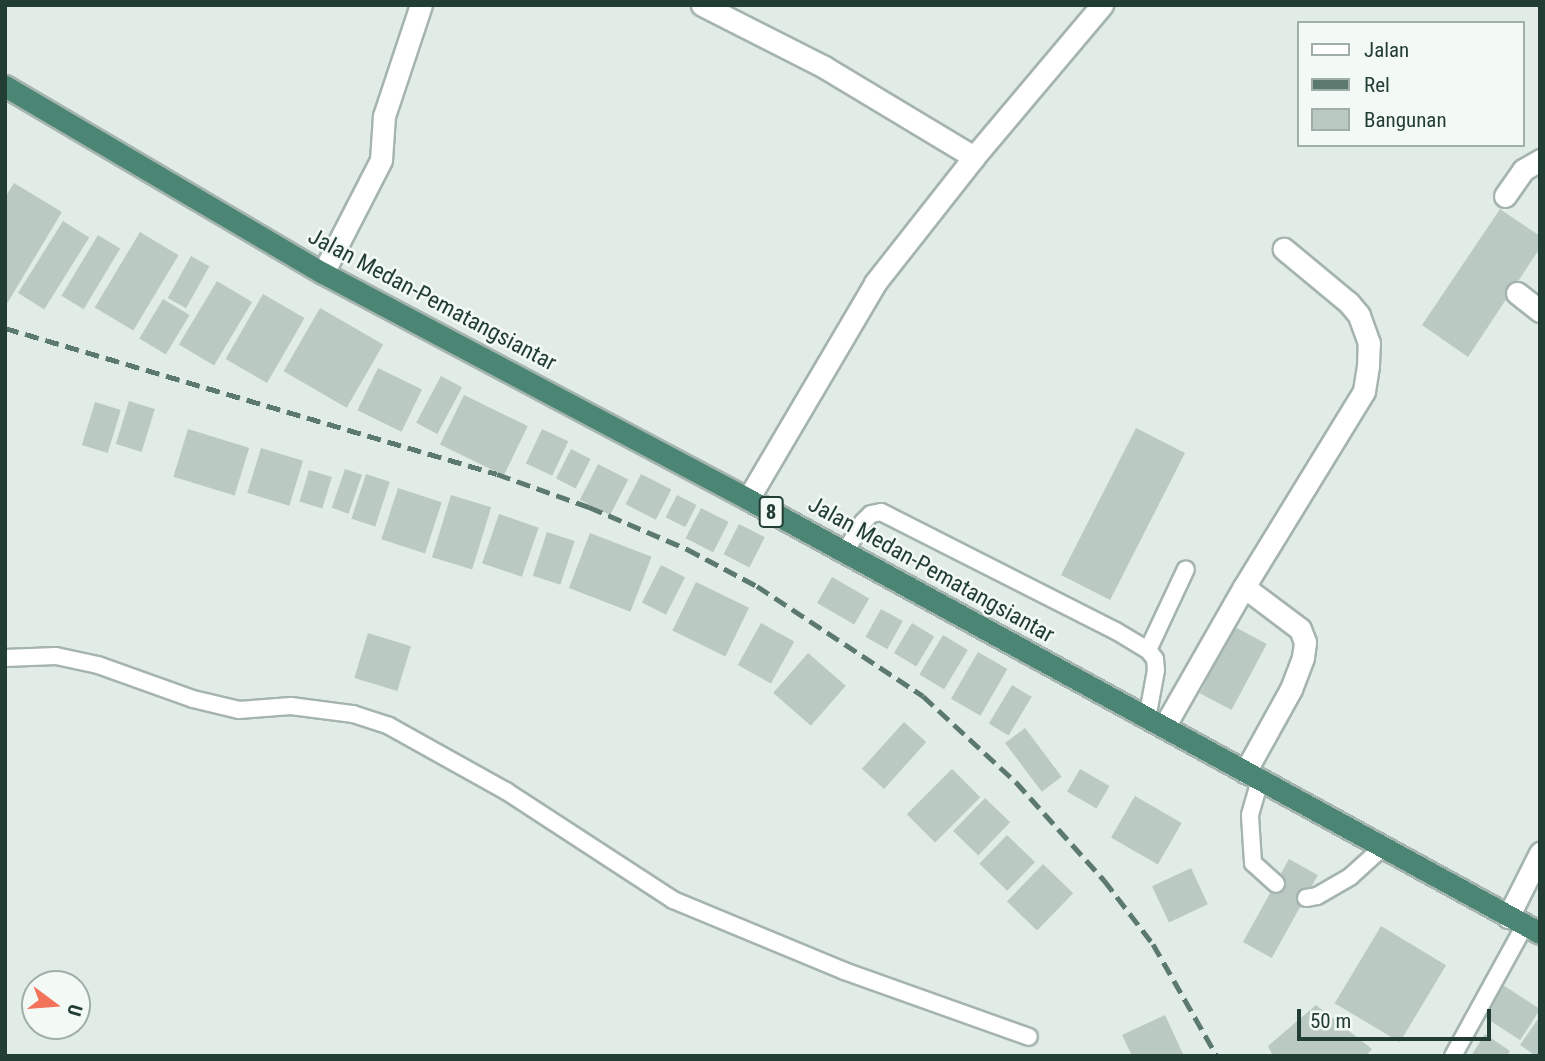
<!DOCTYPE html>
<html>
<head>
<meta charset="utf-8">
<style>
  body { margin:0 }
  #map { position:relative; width:1545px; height:1061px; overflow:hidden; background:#e2ece7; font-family:"Roboto Condensed",sans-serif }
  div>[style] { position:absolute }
  .building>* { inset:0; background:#bacac2; transform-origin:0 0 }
  .roads { filter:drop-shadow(2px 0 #a5b4ae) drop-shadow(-2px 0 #a5b4ae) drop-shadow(0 2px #a5b4ae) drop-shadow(0 -2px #a5b4ae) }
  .service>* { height:16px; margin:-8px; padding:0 8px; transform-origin:8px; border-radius:8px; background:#fff }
  .minor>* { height:21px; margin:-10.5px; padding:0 10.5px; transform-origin:10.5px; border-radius:10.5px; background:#fff }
  .trunk>* { height:21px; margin:-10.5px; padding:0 10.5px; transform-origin:10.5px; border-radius:10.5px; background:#4a8673 }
  .rail>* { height:5px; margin-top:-2.5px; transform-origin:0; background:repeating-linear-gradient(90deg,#5c796f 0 14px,transparent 0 21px) }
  span { translate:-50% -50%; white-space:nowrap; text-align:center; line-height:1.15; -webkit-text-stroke:5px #f3f9f5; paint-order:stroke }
  .shield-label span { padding:2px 5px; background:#f3f9f5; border:2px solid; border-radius:5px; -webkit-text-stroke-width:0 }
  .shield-label { font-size:21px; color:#223d34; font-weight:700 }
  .street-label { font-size:23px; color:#223d34 }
  .frame { position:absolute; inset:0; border:7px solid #223d34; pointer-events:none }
  .legend { position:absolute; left:1297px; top:21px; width:228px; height:126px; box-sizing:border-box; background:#f3f9f5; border:2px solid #9faea8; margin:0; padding:9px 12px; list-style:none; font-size:21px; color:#223d34 }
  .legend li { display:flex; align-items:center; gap:14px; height:35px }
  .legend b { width:35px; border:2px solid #9faea8 }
  .north { position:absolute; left:21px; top:970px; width:70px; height:70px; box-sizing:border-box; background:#f3f9f5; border:2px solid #9faea8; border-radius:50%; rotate:106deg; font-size:19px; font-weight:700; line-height:28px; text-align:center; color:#223d34 }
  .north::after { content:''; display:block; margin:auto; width:24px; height:32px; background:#f2735a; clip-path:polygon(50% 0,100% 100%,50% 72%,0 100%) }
  .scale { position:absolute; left:1297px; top:1009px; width:194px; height:32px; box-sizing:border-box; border:4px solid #223d34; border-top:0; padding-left:9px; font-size:21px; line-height:24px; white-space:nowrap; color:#223d34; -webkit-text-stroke:5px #f3f9f5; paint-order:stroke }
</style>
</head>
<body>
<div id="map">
  <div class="building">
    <div style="clip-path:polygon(14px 183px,62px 212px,5px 307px,5px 197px)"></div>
    <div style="clip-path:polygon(1500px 209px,1540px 236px,1540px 248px,1468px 357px,1422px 325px)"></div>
    <div style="left:63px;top:221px;width:31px;height:85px;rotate:32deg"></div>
    <div style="left:140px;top:232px;width:45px;height:88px;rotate:31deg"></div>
    <div style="left:98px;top:235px;width:26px;height:71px;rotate:31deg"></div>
    <div style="left:191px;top:256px;width:21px;height:48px;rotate:29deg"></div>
    <div style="left:217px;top:281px;width:41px;height:74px;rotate:31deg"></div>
    <div style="left:263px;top:294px;width:48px;height:75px;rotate:30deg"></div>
    <div style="left:163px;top:299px;width:31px;height:46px;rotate:31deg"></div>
    <div style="left:320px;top:308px;width:73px;height:73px;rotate:30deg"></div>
    <div style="left:378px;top:368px;width:49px;height:47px;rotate:26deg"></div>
    <div style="left:441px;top:376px;width:24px;height:53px;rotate:28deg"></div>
    <div style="left:464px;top:395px;width:71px;height:55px;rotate:26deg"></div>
    <div style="left:129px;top:401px;width:27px;height:45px;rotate:17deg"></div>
    <div style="left:95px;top:402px;width:27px;height:45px;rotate:17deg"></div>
    <div style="left:1136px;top:428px;width:55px;height:165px;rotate:27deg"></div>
    <div style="left:188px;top:429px;width:64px;height:50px;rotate:17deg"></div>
    <div style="left:542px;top:429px;width:29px;height:38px;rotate:25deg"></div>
    <div style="left:261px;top:448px;width:44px;height:47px;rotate:17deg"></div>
    <div style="left:571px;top:449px;width:22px;height:33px;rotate:27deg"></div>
    <div style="left:598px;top:464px;width:34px;height:40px;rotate:27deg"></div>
    <div style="left:345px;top:469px;width:18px;height:41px;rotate:19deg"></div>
    <div style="left:309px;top:470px;width:24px;height:33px;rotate:17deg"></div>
    <div style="left:366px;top:474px;width:25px;height:47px;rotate:18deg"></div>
    <div style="left:641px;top:474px;width:34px;height:34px;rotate:27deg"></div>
    <div style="left:398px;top:488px;width:46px;height:54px;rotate:18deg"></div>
    <div style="left:451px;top:495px;width:42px;height:65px;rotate:17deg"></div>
    <div style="left:677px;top:495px;width:22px;height:25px;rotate:27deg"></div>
    <div style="left:701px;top:508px;width:31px;height:34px;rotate:27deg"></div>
    <div style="left:499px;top:514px;width:42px;height:52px;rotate:19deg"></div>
    <div style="left:739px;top:524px;width:29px;height:34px;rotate:27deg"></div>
    <div style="left:547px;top:532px;width:29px;height:46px;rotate:18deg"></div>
    <div style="left:590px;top:533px;width:66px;height:59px;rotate:21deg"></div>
    <div style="left:661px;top:565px;width:27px;height:42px;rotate:27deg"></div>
    <div style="left:832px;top:577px;width:43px;height:30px;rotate:30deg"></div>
    <div style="left:696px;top:582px;width:59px;height:54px;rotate:26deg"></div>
    <div style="left:881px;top:609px;width:25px;height:32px;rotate:29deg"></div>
    <div style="left:761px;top:623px;width:38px;height:48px;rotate:29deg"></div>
    <div style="left:912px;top:623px;width:26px;height:35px;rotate:31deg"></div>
    <div style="left:1235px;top:627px;width:36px;height:75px;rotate:28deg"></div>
    <div style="left:368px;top:633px;width:45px;height:47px;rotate:17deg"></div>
    <div style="left:943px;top:635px;width:29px;height:46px;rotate:31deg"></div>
    <div style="left:978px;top:652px;width:34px;height:54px;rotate:30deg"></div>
    <div style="left:808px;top:653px;width:50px;height:53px;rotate:41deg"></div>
    <div style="left:1012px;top:685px;width:23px;height:45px;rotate:31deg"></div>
    <div style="left:904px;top:722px;width:30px;height:63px;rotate:42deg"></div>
    <div style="left:1025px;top:728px;width:61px;height:25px;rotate:53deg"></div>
    <div style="left:952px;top:769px;width:40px;height:64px;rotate:45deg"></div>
    <div style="left:1080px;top:769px;width:34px;height:26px;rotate:30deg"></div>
    <div style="left:1135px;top:796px;width:54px;height:48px;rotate:30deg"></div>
    <div style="left:985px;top:798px;width:35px;height:46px;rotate:44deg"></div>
    <div style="left:1007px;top:835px;width:39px;height:40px;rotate:44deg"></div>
    <div style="left:1289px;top:859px;width:33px;height:95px;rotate:29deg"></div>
    <div style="left:1043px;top:864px;width:42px;height:52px;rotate:44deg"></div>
    <div style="left:1191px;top:868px;width:40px;height:43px;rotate:65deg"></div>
    <div style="left:1381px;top:926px;width:76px;height:90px;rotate:31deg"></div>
    <div style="left:1500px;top:983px;width:48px;height:37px;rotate:33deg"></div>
    <div style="clip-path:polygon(1316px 1005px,1372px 1049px,1366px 1056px,1273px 1056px,1268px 1046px)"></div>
    <div style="clip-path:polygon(1165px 1015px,1184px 1056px,1132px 1056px,1122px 1035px)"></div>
    <div style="clip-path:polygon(1540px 1016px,1540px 1056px,1536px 1056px,1520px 1045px)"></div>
    <div style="clip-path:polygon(1485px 1034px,1510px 1051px,1507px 1056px,1471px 1056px)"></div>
  </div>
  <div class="roads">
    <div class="service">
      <div style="left:845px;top:552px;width:35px;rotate:-59deg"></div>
      <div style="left:863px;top:522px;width:11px;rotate:-45deg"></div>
      <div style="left:871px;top:514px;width:10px;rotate:-11deg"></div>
      <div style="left:881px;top:512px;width:263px;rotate:26.9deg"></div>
      <div style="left:1116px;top:631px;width:37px;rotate:31deg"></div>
      <div style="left:1148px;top:650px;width:11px;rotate:52deg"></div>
      <div style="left:1155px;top:659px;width:11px;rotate:85deg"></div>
      <div style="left:1156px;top:670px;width:50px;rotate:100.4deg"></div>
      <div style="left:1148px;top:650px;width:89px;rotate:-64.9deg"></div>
      <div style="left:5px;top:658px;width:51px;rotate:-2.2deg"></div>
      <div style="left:56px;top:656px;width:43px;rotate:12.1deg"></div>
      <div style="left:98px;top:665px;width:101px;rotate:19.7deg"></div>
      <div style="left:193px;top:699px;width:47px;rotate:13.4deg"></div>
      <div style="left:239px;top:710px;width:52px;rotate:-4.4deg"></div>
      <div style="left:291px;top:706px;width:63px;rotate:7.4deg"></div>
      <div style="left:353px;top:714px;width:38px;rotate:18deg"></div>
      <div style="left:389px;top:726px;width:134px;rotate:29.1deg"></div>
      <div style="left:506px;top:791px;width:199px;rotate:33.1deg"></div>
      <div style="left:673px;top:900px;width:185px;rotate:22.5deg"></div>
      <div style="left:844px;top:971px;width:196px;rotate:19.6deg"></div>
      <div style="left:1260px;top:780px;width:37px;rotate:106deg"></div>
      <div style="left:1250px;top:816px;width:47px;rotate:86.3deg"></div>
      <div style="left:1253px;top:863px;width:31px;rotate:42deg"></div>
      <div style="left:1306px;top:898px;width:11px;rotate:-10deg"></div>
      <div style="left:1317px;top:896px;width:39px;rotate:-30deg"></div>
      <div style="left:1351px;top:876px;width:43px;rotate:-42.2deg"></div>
      <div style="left:1453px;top:1056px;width:149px;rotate:-61.2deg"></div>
    </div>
    <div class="minor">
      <div style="left:702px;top:5px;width:137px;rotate:26.9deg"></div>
      <div style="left:824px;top:67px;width:175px;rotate:31deg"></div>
      <div style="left:1505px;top:196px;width:32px;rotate:-55deg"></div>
      <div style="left:1523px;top:170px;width:20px;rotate:-30deg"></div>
      <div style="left:323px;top:273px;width:127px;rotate:-62.8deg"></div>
      <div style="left:381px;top:160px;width:44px;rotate:-86.1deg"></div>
      <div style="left:384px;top:116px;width:117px;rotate:-71.6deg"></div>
      <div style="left:1517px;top:293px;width:29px;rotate:38deg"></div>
      <div style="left:748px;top:499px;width:251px;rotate:-59.5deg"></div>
      <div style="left:875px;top:283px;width:160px;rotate:-51.8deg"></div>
      <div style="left:974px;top:157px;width:199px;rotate:-49.9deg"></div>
      <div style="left:1164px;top:727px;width:161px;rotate:-60.3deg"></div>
      <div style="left:1245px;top:772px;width:95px;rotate:-61deg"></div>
      <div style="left:1291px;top:689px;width:34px;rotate:-69deg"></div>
      <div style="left:1303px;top:657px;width:15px;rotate:-82deg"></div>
      <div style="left:1305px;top:642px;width:14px;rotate:-111deg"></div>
      <div style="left:1300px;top:629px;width:70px;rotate:-143.1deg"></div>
      <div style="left:1244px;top:587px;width:230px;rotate:-58.5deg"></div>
      <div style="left:1364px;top:391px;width:25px;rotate:-81deg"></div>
      <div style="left:1368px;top:366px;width:23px;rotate:-88deg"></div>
      <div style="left:1369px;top:343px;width:30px;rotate:-110deg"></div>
      <div style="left:1359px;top:315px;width:16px;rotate:-130deg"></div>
      <div style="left:1349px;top:303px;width:85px;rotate:-140.3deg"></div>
      <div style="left:1508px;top:917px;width:72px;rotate:-63.4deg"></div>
    </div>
    <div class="trunk">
      <div style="left:5px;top:86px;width:369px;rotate:30.5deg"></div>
      <div style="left:323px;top:273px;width:481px;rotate:28deg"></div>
      <div style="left:748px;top:499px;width:903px;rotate:28.72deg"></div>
    </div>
  </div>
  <div class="rail">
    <div style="left:5px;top:328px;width:513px;rotate:16.53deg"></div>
    <div style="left:497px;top:474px;width:98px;rotate:19.7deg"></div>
    <div style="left:589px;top:507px;width:107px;rotate:23.2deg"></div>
    <div style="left:687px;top:549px;width:79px;rotate:27.9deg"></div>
    <div style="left:757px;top:586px;width:199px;rotate:33.5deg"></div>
    <div style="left:923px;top:696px;width:127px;rotate:42.8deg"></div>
    <div style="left:1016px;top:782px;width:132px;rotate:48.1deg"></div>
    <div style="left:1104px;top:880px;width:81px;rotate:52.6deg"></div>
    <div style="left:1153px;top:944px;width:129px;rotate:60.3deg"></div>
  </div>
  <div class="shield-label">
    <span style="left:771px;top:512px">8</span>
  </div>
  <div class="street-label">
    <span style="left:432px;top:300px;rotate:28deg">Jalan Medan-Pematangsiantar</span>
    <span style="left:931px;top:570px;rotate:29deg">Jalan Medan-Pematangsiantar</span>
  </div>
  <div class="frame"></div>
  <ul class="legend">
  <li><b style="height:9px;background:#fff"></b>Jalan</li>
  <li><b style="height:9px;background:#5c796f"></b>Rel</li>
  <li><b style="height:19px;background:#bacac2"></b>Bangunan</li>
  </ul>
  <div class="north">U</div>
  <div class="scale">50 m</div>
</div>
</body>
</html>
